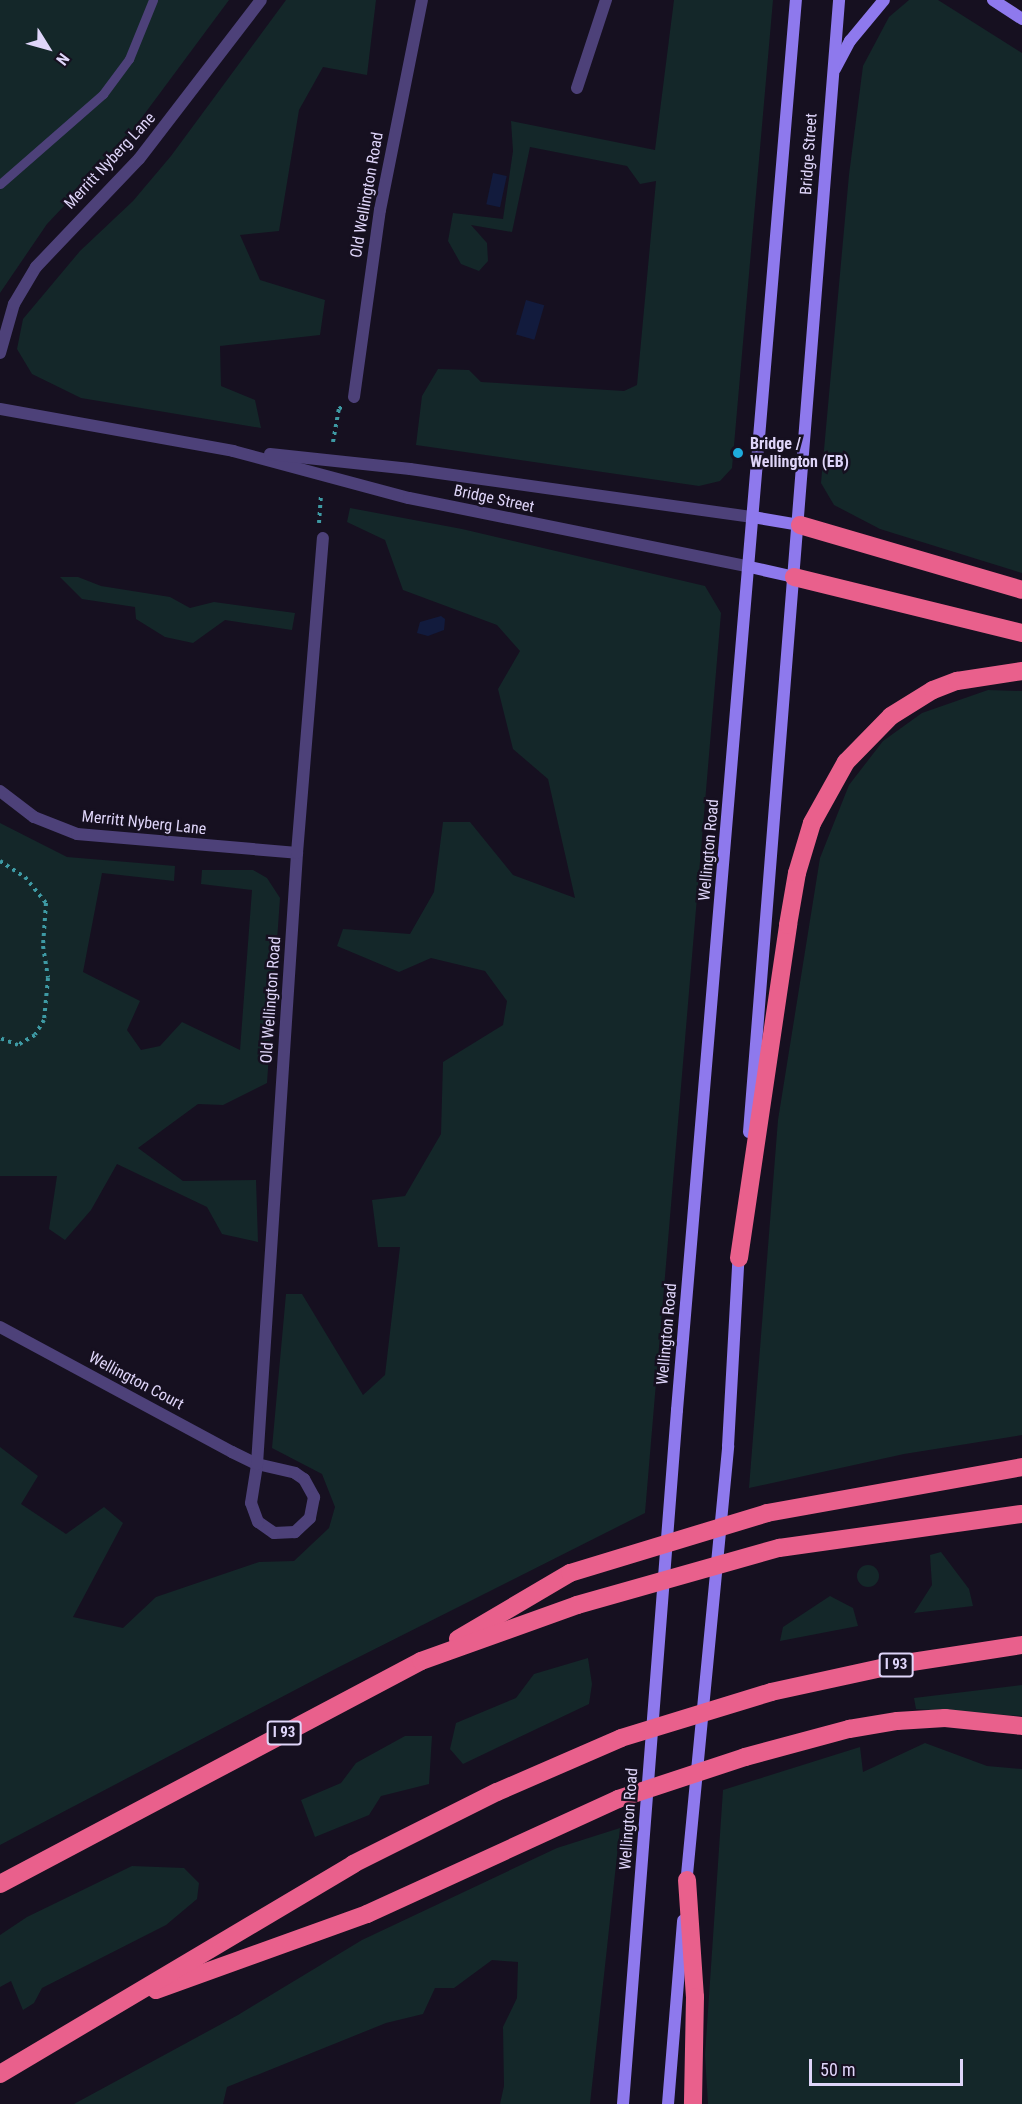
<!DOCTYPE html>
<html>
<head>
<meta charset="utf-8">
<style>
  body { margin:0 }
  #map { position:relative; width:1022px; height:2104px; overflow:hidden; background:#161020; font-family:"Roboto Condensed",sans-serif }
  div>[style] { position:absolute }
  .green>* { inset:0; background:#142729 }
  .round { border-radius:50% }
  .water>* { inset:0; background:#121b3d; transform-origin:0 0 }
  .path>* { height:4px; margin-top:-2px; transform-origin:0; background:repeating-linear-gradient(90deg,#3e9aa4 0 3px,transparent 0 7.5px) }
  .service>* { height:9px; margin:-4.5px; padding:0 4.5px; transform-origin:4.5px; border-radius:4.5px; background:#4d4179 }
  .minor>* { height:12px; margin:-6px; padding:0 6px; transform-origin:6px; border-radius:6px; background:#4d4179 }
  .tertiary>* { height:12px; margin:-6px; padding:0 6px; transform-origin:6px; border-radius:6px; background:#4d4179 }
  .secondary>* { height:12px; margin:-6px; padding:0 6px; transform-origin:6px; border-radius:6px; background:#8e79ed }
  .motorway>* { height:18px; margin:-9px; padding:0 9px; transform-origin:9px; border-radius:9px; background:#e9608c }
  .motorway-bridge>* { height:18px; margin:-9px; padding:0 9px; transform-origin:9px; border-radius:9px; background:#e9608c }
  .dots>* { width:16px; height:16px; translate:-50% -50%; box-sizing:border-box; border:3px solid #161020; border-radius:50% }
  span { translate:-50% -50%; white-space:nowrap; text-align:center; line-height:1.15; -webkit-text-stroke:5px #161020; paint-order:stroke }
  .shield-label span { padding:2px 4px; background:#161020; border:2px solid; border-radius:4px; -webkit-text-stroke-width:0 }
  .shield-label { font-size:15px; color:#dfd5f9; font-weight:700 }
  .street-label { font-size:16px; color:#dfd5f9 }
  .poi-label { font-size:16px; color:#dfd5f9; font-weight:700 }
  .left { translate:0 -50%; text-align:left }
  .north { position:absolute; left:18px; top:18px; width:60px; height:60px; -webkit-text-stroke:4px #161020; paint-order:stroke; rotate:127deg; font-size:16px; font-weight:700; line-height:24px; text-align:center; color:#dfd5f9 }
  .north::after { content:''; display:block; margin:auto; width:21px; height:27px; background:#dfd5f9; clip-path:polygon(50% 0,100% 100%,50% 72%,0 100%) }
  .scale { position:absolute; left:809px; top:2059px; width:154px; height:27px; box-sizing:border-box; border:3px solid #dfd5f9; border-top:0; padding-left:8px; font-size:18px; line-height:21px; white-space:nowrap; color:#dfd5f9; -webkit-text-stroke:4px #161020; paint-order:stroke }
</style>
</head>
<body>
<div id="map">
  <div class="green">
    <div style="clip-path:polygon(0 0,229px 0,120px 147px,47px 224px,0 293px)"></div>
    <div style="clip-path:polygon(286px 0,376px 0,367px 75px,323px 67px,299px 110px,279px 231px,240px 235px,260px 280px,325px 300px,320px 335px,220px 346px,221px 386px,255px 400px,261px 428px,81px 398px,32px 374px,17px 349px,23px 319px,80px 251px,133px 201px,171px 156px)"></div>
    <div style="clip-path:polygon(674px 0,773px 0,732px 468px,720px 481px,699px 486px,416px 445px,422px 396px,438px 369px,469px 370px,481px 382px,624px 391px,637px 385px,656px 181px,640px 184px,627px 166px,530px 147px,512px 232px,471px 225px,487px 243px,488px 261px,479px 271px,461px 264px,448px 241px,453px 213px,503px 219px,513px 151px,511px 121px,655px 150px)"></div>
    <div style="clip-path:polygon(909px 0,938px 0,1022px 53px,1022px 573px,880px 529px,834px 505px,821px 483px,849px 175px,863px 66px,889px 17px)"></div>
    <div style="clip-path:polygon(350px 508px,462px 529px,705px 586px,721px 613px,645px 1513px,337px 1668px,0 1845px,0 1447px,38px 1476px,21px 1504px,66px 1534px,104px 1507px,123px 1523px,73px 1617px,123px 1628px,156px 1597px,259px 1562px,294px 1561px,329px 1528px,335px 1507px,322px 1474px,272px 1448px,286px 1294px,302px 1294px,363px 1395px,385px 1375px,400px 1247px,378px 1247px,372px 1200px,405px 1196px,441px 1134px,443px 1062px,503px 1025px,507px 1001px,485px 971px,431px 958px,399px 972px,337px 946px,343px 929px,410px 934px,434px 892px,443px 822px,470px 822px,513px 875px,575px 898px,548px 779px,513px 749px,498px 689px,520px 651px,497px 625px,403px 590px,385px 540px,347px 522px)"></div>
    <div style="clip-path:polygon(60px 577px,78px 577px,101px 586px,170px 597px,190px 608px,214px 602px,295px 613px,292px 630px,225px 620px,193px 643px,165px 637px,136px 619px,135px 607px,82px 599px)"></div>
    <div style="clip-path:polygon(988px 690px,1022px 691px,1022px 1435px,904px 1454px,749px 1488px,778px 1120px,820px 858px,849px 785px,883px 741px,922px 713px)"></div>
    <div style="clip-path:polygon(0 823px,67px 857px,175px 866px,174px 881px,102px 873px,83px 972px,140px 1001px,127px 1030px,141px 1050px,160px 1046px,182px 1022px,240px 1050px,252px 890px,201px 884px,202px 870px,253px 870px,267px 878px,280px 898px,267px 1083px,223px 1105px,198px 1104px,138px 1148px,183px 1181px,256px 1180px,258px 1242px,222px 1234px,207px 1207px,117px 1164px,91px 1210px,65px 1240px,49px 1229px,57px 1176px,0 1176px)"></div>
    <div style="clip-path:polygon(941px 1552px,969px 1589px,973px 1606px,914px 1613px,932px 1585px,930px 1555px)"></div>
    <div class="round" style="left:857px;top:1565px;width:22px;height:22px"></div>
    <div style="clip-path:polygon(830px 1596px,853px 1608px,858px 1626px,780px 1641px,783px 1627px)"></div>
    <div style="clip-path:polygon(588px 1658px,592px 1684px,589px 1704px,463px 1764px,450px 1749px,456px 1723px,516px 1698px,534px 1674px)"></div>
    <div style="clip-path:polygon(1022px 1685px,1022px 1716px,916px 1709px,914px 1698px)"></div>
    <div style="clip-path:polygon(405px 1736px,432px 1736px,429px 1784px,381px 1796px,369px 1815px,315px 1837px,301px 1800px,341px 1783px,356px 1763px)"></div>
    <div style="clip-path:polygon(925px 1743px,987px 1766px,1022px 1769px,1022px 2104px,708px 2104px,705px 2055px,723px 1790px,860px 1747px,863px 1772px)"></div>
    <div style="clip-path:polygon(620px 1828px,590px 2104px,500px 2104px,504px 2086px,503px 2027px,517px 1998px,518px 1962px,492px 1960px,454px 1988px,435px 1988px,423px 2014px,386px 2023px,227px 2087px,223px 2104px,74px 2104px,238px 2015px,362px 1940px,557px 1848px)"></div>
    <div style="clip-path:polygon(132px 1866px,184px 1868px,199px 1883px,197px 1899px,166px 1925px,42px 1988px,34px 2003px,23px 2010px,11px 1981px,0 1987px,0 1935px,27px 1917px)"></div>
  </div>
  <div class="water">
    <div style="left:493px;top:173px;width:14px;height:32px;rotate:12deg"></div>
    <div style="left:526px;top:300px;width:19px;height:36px;rotate:16deg"></div>
    <div style="clip-path:polygon(441px 616px,445px 619px,444px 630px,428px 636px,417px 633px,420px 622px)"></div>
  </div>
  <div class="path">
    <div style="left:333px;top:442px;width:34px;rotate:-80deg"></div>
    <div style="left:339px;top:409px;width:6px;rotate:-39deg"></div>
    <div style="left:319px;top:523px;width:29px;rotate:-86deg"></div>
    <div style="left:0;top:861px;width:30px;rotate:33deg"></div>
    <div style="left:25px;top:877px;width:33px;rotate:51deg"></div>
    <div style="left:46px;top:903px;width:43px;rotate:94deg"></div>
    <div style="left:43px;top:946px;width:32px;rotate:81deg"></div>
    <div style="left:48px;top:978px;width:42px;rotate:95.4deg"></div>
    <div style="left:44px;top:1020px;width:17px;rotate:121deg"></div>
    <div style="left:35px;top:1035px;width:20px;rotate:150deg"></div>
    <div style="left:18px;top:1045px;width:19px;rotate:-159deg"></div>
  </div>
  <div class="service">
    <div style="left:0;top:184px;width:137px;rotate:-41.1deg"></div>
    <div style="left:103px;top:94px;width:44px;rotate:-53.4deg"></div>
    <div style="left:129px;top:59px;width:64px;rotate:-67.9deg"></div>
  </div>
  <div class="minor">
    <div style="left:577px;top:88px;width:93px;rotate:-71.8deg"></div>
    <div style="left:0;top:353px;width:51px;rotate:-74.1deg"></div>
    <div style="left:14px;top:304px;width:43px;rotate:-59.3deg"></div>
    <div style="left:36px;top:267px;width:149px;rotate:-46.4deg"></div>
    <div style="left:139px;top:159px;width:200px;rotate:-52.5deg"></div>
    <div style="left:354px;top:397px;width:189px;rotate:-82.1deg"></div>
    <div style="left:380px;top:210px;width:214px;rotate:-78.7deg"></div>
    <div style="left:0;top:791px;width:43px;rotate:37.4deg"></div>
    <div style="left:34px;top:817px;width:46px;rotate:21.6deg"></div>
    <div style="left:77px;top:834px;width:221px;rotate:4.9deg"></div>
    <div style="left:0;top:1327px;width:264px;rotate:28.3deg"></div>
    <div style="left:232px;top:1452px;width:28px;rotate:26deg"></div>
    <div style="left:257px;top:1464px;width:39px;rotate:13deg"></div>
    <div style="left:295px;top:1473px;width:11px;rotate:34deg"></div>
    <div style="left:304px;top:1479px;width:21px;rotate:61deg"></div>
    <div style="left:314px;top:1497px;width:21px;rotate:101deg"></div>
    <div style="left:310px;top:1518px;width:21px;rotate:137deg"></div>
    <div style="left:295px;top:1532px;width:21px;rotate:177deg"></div>
    <div style="left:274px;top:1533px;width:19px;rotate:-145deg"></div>
    <div style="left:258px;top:1522px;width:20px;rotate:-110deg"></div>
    <div style="left:251px;top:1503px;width:39px;rotate:-81deg"></div>
    <div style="left:257px;top:1464px;width:612px;rotate:-86.25deg"></div>
    <div style="left:297px;top:853px;width:316px;rotate:-85.3deg"></div>
  </div>
  <div class="tertiary">
    <div style="left:0;top:409px;width:237px;rotate:10.2deg"></div>
    <div style="left:233px;top:451px;width:182px;rotate:15deg"></div>
    <div style="left:409px;top:498px;width:348px;rotate:11.4deg"></div>
    <div style="left:270px;top:454px;width:141px;rotate:6.1deg"></div>
    <div style="left:410px;top:469px;width:346px;rotate:8deg"></div>
  </div>
  <div class="secondary">
    <div style="left:993px;top:0;width:35px;rotate:33deg"></div>
    <div style="left:835px;top:69px;width:32px;rotate:-62deg"></div>
    <div style="left:850px;top:41px;width:53px;rotate:-50.3deg"></div>
    <div style="left:753px;top:517px;width:48px;rotate:9.7deg"></div>
    <div style="left:750px;top:567px;width:45px;rotate:12.8deg"></div>
    <div style="left:749px;top:1132px;width:1136px;rotate:-85.45deg"></div>
    <div style="left:686px;top:1885px;width:441px;rotate:-84.5deg"></div>
    <div style="left:728px;top:1446px;width:195px;rotate:-86.8deg"></div>
    <div style="left:623px;top:2104px;width:696px;rotate:-85.55deg"></div>
    <div style="left:677px;top:1410px;width:1415px;rotate:-85.18deg"></div>
    <div style="left:668px;top:2104px;width:184px;rotate:-85.3deg"></div>
  </div>
  <div class="motorway">
    <div style="left:800px;top:525px;width:231px;rotate:16.3deg"></div>
    <div style="left:794px;top:577px;width:235px;rotate:13.8deg"></div>
    <div style="left:739px;top:1258px;width:337px;rotate:-81.6deg"></div>
    <div style="left:788px;top:925px;width:53px;rotate:-80.2deg"></div>
    <div style="left:797px;top:873px;width:52px;rotate:-73.3deg"></div>
    <div style="left:812px;top:823px;width:70px;rotate:-60.9deg"></div>
    <div style="left:846px;top:762px;width:64px;rotate:-45.6deg"></div>
    <div style="left:891px;top:716px;width:49px;rotate:-31.8deg"></div>
    <div style="left:933px;top:690px;width:26px;rotate:-21deg"></div>
    <div style="left:957px;top:681px;width:66px;rotate:-8.7deg"></div>
    <div style="left:767px;top:1513px;width:259px;rotate:-10.2deg"></div>
    <div style="left:779px;top:1548px;width:245px;rotate:-8deg"></div>
    <div style="left:458px;top:1639px;width:130px;rotate:-30.5deg"></div>
    <div style="left:771px;top:1692px;width:131px;rotate:-12.3deg"></div>
    <div style="left:899px;top:1664px;width:124px;rotate:-8.8deg"></div>
    <div style="left:745px;top:1757px;width:108px;rotate:-15.1deg"></div>
    <div style="left:849px;top:1729px;width:49px;rotate:-9.5deg"></div>
    <div style="left:897px;top:1721px;width:48px;rotate:-3.6deg"></div>
    <div style="left:945px;top:1718px;width:77px;rotate:5.9deg"></div>
    <div style="left:687px;top:1880px;width:117px;rotate:86.1deg"></div>
    <div style="left:695px;top:1997px;width:107px;rotate:91.1deg"></div>
    <div style="left:0;top:1884px;width:476px;rotate:-27.9deg"></div>
    <div style="left:421px;top:1661px;width:166px;rotate:-19.7deg"></div>
    <div style="left:156px;top:1990px;width:224px;rotate:-19.8deg"></div>
    <div style="left:367px;top:1914px;width:276px;rotate:-24.6deg"></div>
    <div style="left:0;top:2074px;width:411px;rotate:-30.7deg"></div>
    <div style="left:353px;top:1864px;width:161px;rotate:-26.6deg"></div>
    <div style="left:497px;top:1792px;width:135px;rotate:-23.5deg"></div>
  </div>
  <div class="motorway-bridge">
    <div style="left:570px;top:1573px;width:206px;rotate:-16.9deg"></div>
    <div style="left:577px;top:1605px;width:210px;rotate:-15.8deg"></div>
    <div style="left:621px;top:1738px;width:157px;rotate:-17deg"></div>
    <div style="left:618px;top:1799px;width:134px;rotate:-18.3deg"></div>
  </div>
  <div class="dots">
    <div style="left:738px;top:453px;background:#1eabdc"></div>
  </div>
  <div class="shield-label">
    <span style="left:896px;top:1665px">I 93</span>
    <span style="left:284px;top:1733px">I 93</span>
  </div>
  <div class="street-label">
    <span style="left:809px;top:154px;rotate:-86deg">Bridge Street</span>
    <span style="left:110px;top:161px;rotate:-47deg">Merritt Nyberg Lane</span>
    <span style="left:367px;top:195px;rotate:-80deg">Old Wellington Road</span>
    <span style="left:494px;top:499px;rotate:12deg">Bridge Street</span>
    <span style="left:144px;top:823px;rotate:6deg">Merritt Nyberg Lane</span>
    <span style="left:709px;top:850px;rotate:-85deg">Wellington Road</span>
    <span style="left:271px;top:1000px;rotate:-86deg">Old Wellington Road</span>
    <span style="left:667px;top:1334px;rotate:-85deg">Wellington Road</span>
    <span style="left:136px;top:1381px;rotate:28deg">Wellington Court</span>
    <span style="left:629px;top:1819px;rotate:-86deg">Wellington Road</span>
  </div>
  <div class="poi-label">
    <span class="left" style="left:750px;top:453px">Bridge /<br>Wellington (EB)</span>
  </div>
  <div class="north">N</div>
  <div class="scale">50 m</div>
</div>
</body>
</html>
